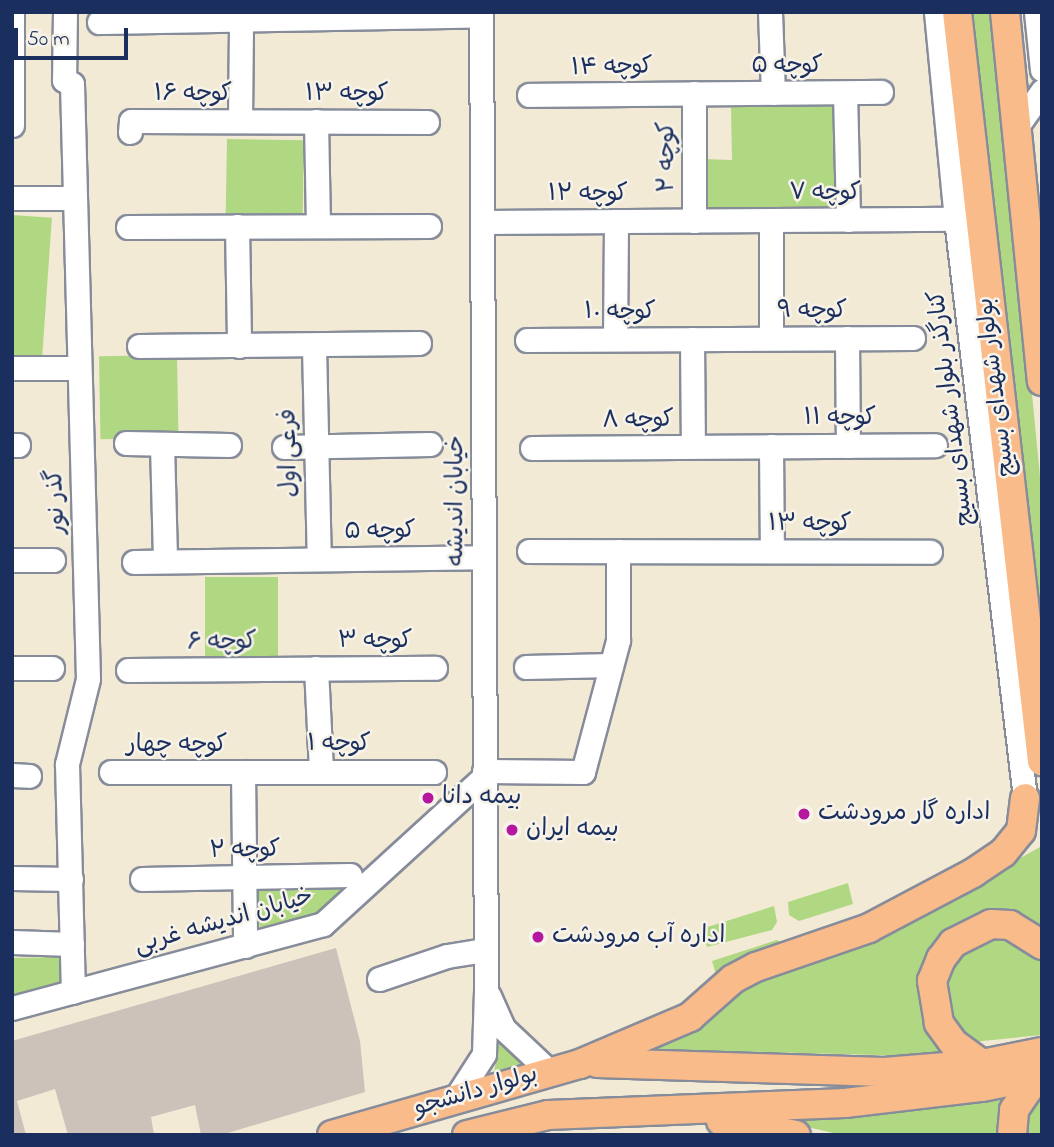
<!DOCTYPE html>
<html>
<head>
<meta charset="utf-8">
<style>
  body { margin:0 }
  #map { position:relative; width:1054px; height:1147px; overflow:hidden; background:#f2ead5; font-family:"Indie Flower","Playpen Sans Arabic",sans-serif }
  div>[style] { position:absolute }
  .industrial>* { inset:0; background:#ccc2b9 }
  .green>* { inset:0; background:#b0d882; transform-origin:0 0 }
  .roads { filter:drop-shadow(2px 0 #868c9a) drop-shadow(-2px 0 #868c9a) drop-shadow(0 2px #868c9a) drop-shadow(0 -2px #868c9a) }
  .minor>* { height:23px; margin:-11.5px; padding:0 11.5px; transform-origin:11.5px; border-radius:11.5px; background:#fff }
  .major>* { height:28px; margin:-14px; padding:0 14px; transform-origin:14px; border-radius:14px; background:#fabb8b }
  .dots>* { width:19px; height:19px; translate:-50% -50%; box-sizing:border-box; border:4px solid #f7f3e8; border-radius:50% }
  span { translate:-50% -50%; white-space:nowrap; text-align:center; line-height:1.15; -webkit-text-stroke:5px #f7f3e8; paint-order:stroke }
  .street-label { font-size:24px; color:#1b2f5e }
  .poi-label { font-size:24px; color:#1b2f5e }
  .left { translate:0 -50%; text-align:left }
  .frame { position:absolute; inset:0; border:14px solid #1b2f5e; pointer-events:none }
  .scale { position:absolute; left:14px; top:28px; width:114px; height:32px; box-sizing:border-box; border:4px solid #1b2f5e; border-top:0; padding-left:9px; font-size:21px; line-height:24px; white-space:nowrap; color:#1b2f5e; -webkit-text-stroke:5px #f7f3e8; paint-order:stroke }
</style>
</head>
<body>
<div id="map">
  <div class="industrial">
    <div style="clip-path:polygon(336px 948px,360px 1041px,365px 1092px,221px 1135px,201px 1135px,195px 1105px,151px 1117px,154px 1135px,68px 1135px,55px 1089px,17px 1101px,26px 1135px,12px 1135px,12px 1041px)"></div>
  </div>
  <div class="green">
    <div style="clip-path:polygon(972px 12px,995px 12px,1042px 497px,1042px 644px,996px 256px)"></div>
    <div style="clip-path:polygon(835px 105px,841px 217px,703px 211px,703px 159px,732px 160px,731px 106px)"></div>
    <div style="left:227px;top:139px;width:77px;height:81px;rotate:1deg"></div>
    <div style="left:12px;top:215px;width:40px;height:147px;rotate:4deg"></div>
    <div style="left:177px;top:355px;width:83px;height:78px;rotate:89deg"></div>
    <div style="left:205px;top:577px;width:73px;height:82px"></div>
    <div style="clip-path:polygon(1040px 847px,1042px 931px,1026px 920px,936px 949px,954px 1057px,644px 1049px,760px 977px,868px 944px)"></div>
    <div style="clip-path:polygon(848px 883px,853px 904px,799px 921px,789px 915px,788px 902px)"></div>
    <div style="clip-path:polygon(256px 884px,362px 884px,327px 914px,260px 934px)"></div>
    <div style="clip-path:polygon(774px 906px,777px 922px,772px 930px,707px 947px,701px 929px)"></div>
    <div style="clip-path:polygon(999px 934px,1042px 960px,1042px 1035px,972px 1042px,948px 1011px,943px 979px,964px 948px)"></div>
    <div style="clip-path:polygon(777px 940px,784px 944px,718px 981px,712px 961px)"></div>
    <div style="clip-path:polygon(63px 957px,64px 990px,12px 1003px,12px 958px)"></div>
    <div style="clip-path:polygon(499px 1041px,524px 1064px,494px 1073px)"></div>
    <div style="clip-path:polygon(1042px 1095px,1042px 1135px,1024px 1135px,1026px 1111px)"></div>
    <div style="clip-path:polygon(1007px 1097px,1000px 1114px,1000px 1135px,842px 1135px,756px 1115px,851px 1116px)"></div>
  </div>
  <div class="roads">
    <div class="minor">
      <div style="left:65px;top:12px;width:68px;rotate:90.8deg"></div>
      <div style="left:64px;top:80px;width:9px;rotate:27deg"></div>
      <div style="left:72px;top:84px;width:595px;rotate:88.46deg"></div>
      <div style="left:88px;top:679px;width:88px;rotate:103.9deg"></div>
      <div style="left:67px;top:764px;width:228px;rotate:88.5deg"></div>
      <div style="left:770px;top:12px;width:81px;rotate:87.9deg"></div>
      <div style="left:936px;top:12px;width:208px;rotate:84.5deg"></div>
      <div style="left:956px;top:219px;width:583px;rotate:83.2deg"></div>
      <div style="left:1036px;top:12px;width:58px;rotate:84.1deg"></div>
      <div style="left:12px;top:13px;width:112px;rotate:90deg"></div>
      <div style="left:99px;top:22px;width:382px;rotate:-1deg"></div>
      <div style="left:845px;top:93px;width:127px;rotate:88.6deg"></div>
      <div style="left:529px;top:95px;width:352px;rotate:-0.5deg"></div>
      <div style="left:240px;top:121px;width:102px;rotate:-89.4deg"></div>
      <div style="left:316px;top:121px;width:105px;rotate:88.9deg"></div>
      <div style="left:1016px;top:128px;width:45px;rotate:-54.9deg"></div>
      <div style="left:130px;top:132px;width:11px;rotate:-85deg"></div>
      <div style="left:131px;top:121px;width:296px;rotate:0.2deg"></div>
      <div style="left:12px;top:198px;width:60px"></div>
      <div style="left:694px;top:221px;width:128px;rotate:-90deg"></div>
      <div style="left:771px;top:221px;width:117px;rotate:90deg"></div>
      <div style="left:482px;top:222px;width:474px;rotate:-0.4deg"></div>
      <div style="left:237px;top:226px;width:120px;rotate:89deg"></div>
      <div style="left:128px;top:227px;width:301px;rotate:-0.2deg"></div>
      <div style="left:847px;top:338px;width:108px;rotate:89.5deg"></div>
      <div style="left:615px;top:339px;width:118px;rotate:-89.5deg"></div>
      <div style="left:692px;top:339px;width:107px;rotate:89.5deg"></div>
      <div style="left:527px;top:340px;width:386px;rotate:-0.3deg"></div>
      <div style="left:139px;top:346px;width:280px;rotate:-0.6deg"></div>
      <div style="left:314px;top:346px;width:213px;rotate:88.7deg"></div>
      <div style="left:12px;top:368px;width:67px"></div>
      <div style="left:126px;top:443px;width:103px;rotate:1.1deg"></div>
      <div style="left:162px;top:444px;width:117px;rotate:88.5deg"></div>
      <div style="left:12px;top:445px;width:6px"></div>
      <div style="left:771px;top:446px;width:105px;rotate:89.5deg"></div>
      <div style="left:284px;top:447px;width:146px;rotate:-1.2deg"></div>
      <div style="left:532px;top:448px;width:403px;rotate:-0.4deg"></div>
      <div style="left:529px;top:551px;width:401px;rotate:0.1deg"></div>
      <div style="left:12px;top:560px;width:41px"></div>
      <div style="left:134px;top:562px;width:349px;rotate:-0.8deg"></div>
      <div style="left:526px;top:667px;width:85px;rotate:-1.3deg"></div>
      <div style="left:12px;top:668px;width:40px"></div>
      <div style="left:316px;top:668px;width:104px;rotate:87.2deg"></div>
      <div style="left:128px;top:670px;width:307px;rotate:-0.4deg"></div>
      <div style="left:484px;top:771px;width:99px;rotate:0.6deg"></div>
      <div style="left:583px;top:772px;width:137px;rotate:-75.1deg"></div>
      <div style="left:618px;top:640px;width:89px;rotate:-90deg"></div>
      <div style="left:111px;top:772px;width:323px"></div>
      <div style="left:243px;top:772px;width:174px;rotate:89.3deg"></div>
      <div style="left:12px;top:775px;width:17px;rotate:3deg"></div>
      <div style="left:12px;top:878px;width:59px;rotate:1deg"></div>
      <div style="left:142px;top:879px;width:208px;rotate:-1.1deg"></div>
      <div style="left:12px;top:942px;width:60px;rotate:1.9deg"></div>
      <div style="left:379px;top:979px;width:72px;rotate:-18.7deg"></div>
      <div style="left:447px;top:956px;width:37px;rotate:-9deg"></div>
      <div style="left:489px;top:996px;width:35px;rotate:66deg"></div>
      <div style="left:503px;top:1028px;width:63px;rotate:43.1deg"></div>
      <div style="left:12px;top:1008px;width:322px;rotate:-15.1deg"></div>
      <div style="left:323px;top:924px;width:218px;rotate:-42.4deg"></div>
      <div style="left:457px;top:1096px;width:50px;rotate:-57.3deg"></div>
      <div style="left:484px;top:1054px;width:64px;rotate:-88.2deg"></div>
      <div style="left:486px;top:990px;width:978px;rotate:-90.29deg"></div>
    </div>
    <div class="major">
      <div style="left:957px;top:12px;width:754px;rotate:83.53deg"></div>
      <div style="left:1005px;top:12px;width:371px;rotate:84.3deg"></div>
      <div style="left:597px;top:1063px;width:287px;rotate:1.8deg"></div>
      <div style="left:884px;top:1072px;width:98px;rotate:-4.7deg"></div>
      <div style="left:982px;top:1064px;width:61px;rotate:-11.3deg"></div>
      <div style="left:982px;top:1064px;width:34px;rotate:-144deg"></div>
      <div style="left:954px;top:1044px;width:26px;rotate:-126deg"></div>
      <div style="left:939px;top:1023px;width:43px;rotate:-99.5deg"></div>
      <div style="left:932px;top:981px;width:24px;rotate:-68deg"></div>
      <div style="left:941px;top:959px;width:20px;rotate:-53deg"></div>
      <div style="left:953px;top:943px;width:42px;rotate:-26.6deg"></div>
      <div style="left:991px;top:924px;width:19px;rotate:3deg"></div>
      <div style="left:1010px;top:925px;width:38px;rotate:32deg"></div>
      <div style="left:721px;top:1121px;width:76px;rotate:10.6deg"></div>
      <div style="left:332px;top:1135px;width:258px;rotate:-16deg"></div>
      <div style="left:580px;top:1064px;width:120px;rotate:-23.1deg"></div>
      <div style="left:690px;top:1017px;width:57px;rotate:-41.5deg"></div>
      <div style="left:733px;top:979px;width:26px;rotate:-28deg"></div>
      <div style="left:756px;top:967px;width:120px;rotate:-19deg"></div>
      <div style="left:869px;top:928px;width:118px;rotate:-27.9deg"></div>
      <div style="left:973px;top:873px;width:36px;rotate:-34deg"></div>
      <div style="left:1003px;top:853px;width:28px;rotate:-51deg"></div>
      <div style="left:1021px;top:831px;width:33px;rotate:-83deg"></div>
      <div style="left:467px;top:1135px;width:83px;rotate:-13.9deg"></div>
      <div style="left:548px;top:1115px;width:297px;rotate:-2.3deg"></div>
      <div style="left:845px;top:1103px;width:138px;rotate:-6.7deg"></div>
      <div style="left:982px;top:1087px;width:61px;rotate:-11.3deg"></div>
      <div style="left:1012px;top:1135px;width:25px;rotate:-85deg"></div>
      <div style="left:1014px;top:1110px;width:41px;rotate:-55.9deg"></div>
    </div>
  </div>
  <div class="dots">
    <div style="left:428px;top:798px;background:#b5179e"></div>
    <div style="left:804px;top:814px;background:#b5179e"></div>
    <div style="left:512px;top:830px;background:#b5179e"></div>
    <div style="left:538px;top:937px;background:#b5179e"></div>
  </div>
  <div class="street-label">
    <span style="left:787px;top:67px">کوچه ۵</span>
    <span style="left:612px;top:68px;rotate:-1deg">کوچه ۱۴</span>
    <span style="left:193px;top:95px">کوچه ۱۶</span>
    <span style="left:347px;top:95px">کوچه ۱۳</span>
    <span style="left:668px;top:157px;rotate:-90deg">کوچه ۲</span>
    <span style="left:825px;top:194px">کوچه ۷</span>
    <span style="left:588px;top:195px">کوچه ۱۲</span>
    <span style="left:812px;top:312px">کوچه ۹</span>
    <span style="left:620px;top:313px">کوچه ۱۰</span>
    <span style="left:997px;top:387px;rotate:-97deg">بولوار شهدای بسیج</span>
    <span style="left:952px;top:408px;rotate:-97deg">کنارگذر بلوار شهدای بسیج</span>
    <span style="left:840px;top:419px">کوچه ۱۱</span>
    <span style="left:638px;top:421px;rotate:-1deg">کوچه ۸</span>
    <span style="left:290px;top:453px;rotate:-91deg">فرعی اول</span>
    <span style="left:457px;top:501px;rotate:-90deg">خیابان اندیشه</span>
    <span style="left:57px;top:502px;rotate:-92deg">گذر نور</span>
    <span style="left:810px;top:525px">کوچه ۱۳</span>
    <span style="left:380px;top:532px;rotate:-1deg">کوچه ۵</span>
    <span style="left:375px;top:642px">کوچه ۳</span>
    <span style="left:222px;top:643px;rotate:-1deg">کوچه ۶</span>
    <span style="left:339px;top:745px">کوچه ۱</span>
    <span style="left:177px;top:746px">کوچه چهار</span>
    <span style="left:245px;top:851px;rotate:-1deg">کوچه ۲</span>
    <span style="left:224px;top:922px;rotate:-16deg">خیابان اندیشه غربی</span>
    <span style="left:476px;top:1092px;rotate:-16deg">بولوار دانشجو</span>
  </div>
  <div class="poi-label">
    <span class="left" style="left:442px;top:798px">بیمه دانا</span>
    <span class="left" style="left:818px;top:814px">اداره گار مرودشت</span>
    <span class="left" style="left:526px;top:830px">بیمه ایران</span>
    <span class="left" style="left:552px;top:937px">اداره آب مرودشت</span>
  </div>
  <div class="frame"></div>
  <div class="scale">50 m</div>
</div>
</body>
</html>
